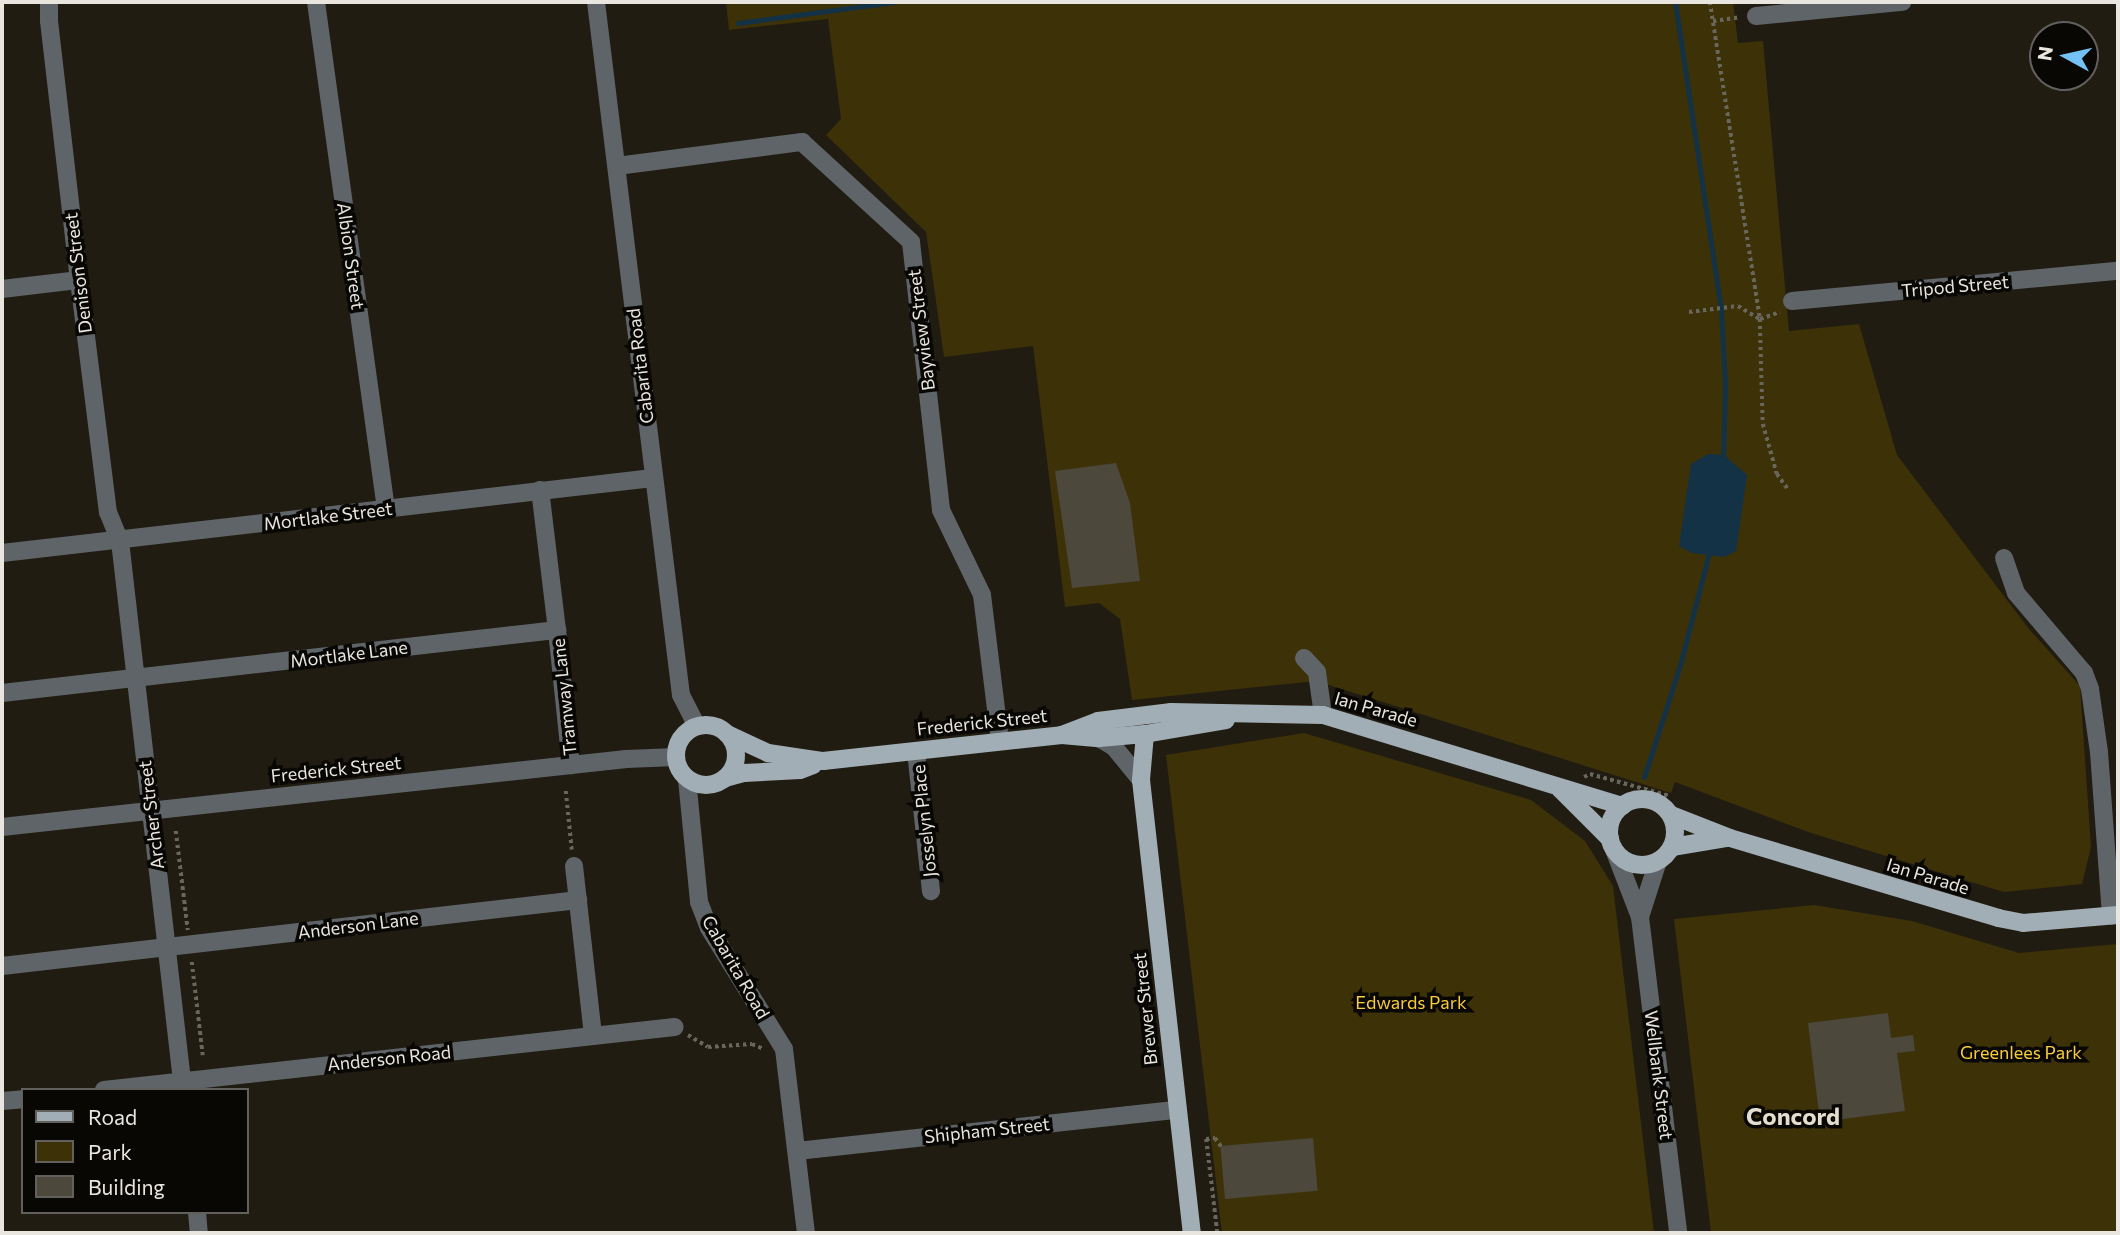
<!DOCTYPE html>
<html>
<head>
<meta charset="utf-8">
<style>
  body { margin:0 }
  #map { position:relative; width:2120px; height:1235px; overflow:hidden; background:#201c11; font-family:Commissioner,sans-serif }
  div>[style] { position:absolute }
  .green>* { inset:0; background:#3d3108 }
  .water>* { inset:0; background:#133246 }
  .stream>* { height:5px; margin:-2.5px; padding:0 2.5px; transform-origin:2.5px; border-radius:2.5px; background:#133246 }
  .building>* { inset:0; background:#4c483c; transform-origin:0 0 }
  .path>* { height:3.5px; margin-top:-1.75px; transform-origin:0; background:repeating-linear-gradient(90deg,#69665c 0 3.5px,transparent 0 7px) }
  .minor>* { height:18px; margin:-9px; padding:0 9px; transform-origin:9px; border-radius:9px; background:#5f6469 }
  .major>* { height:18px; margin:-9px; padding:0 9px; transform-origin:9px; border-radius:9px; background:#a2aeb6 }
  .major>.ring { margin:-9px; padding:0; box-sizing:content-box; background:none; border:18px solid #a2aeb6; border-radius:50% }
  span { translate:-50% -50%; white-space:nowrap; text-align:center; line-height:1.15; -webkit-text-stroke:7px #080704; paint-order:stroke }
  .street-label { font-size:18px; color:#e9e6df }
  .park-label { font-size:18px; color:#f8cc3a }
  .district-label { font-size:24px; color:#e4decf; font-weight:700 }
  .frame { position:absolute; inset:0; border:4px solid #e9e6df; pointer-events:none }
  .legend { position:absolute; left:21px; top:1088px; width:228px; height:126px; box-sizing:border-box; background:#080704; border:2px solid #62605c; margin:0; padding:9px 12px; list-style:none; font-size:21px; color:#e9e6df }
  .legend li { display:flex; align-items:center; gap:14px; height:35px }
  .legend b { width:35px; border:2px solid #62605c }
  .north { position:absolute; left:2029px; top:21px; width:70px; height:70px; box-sizing:border-box; background:#080704; border:2px solid #62605c; border-radius:50%; rotate:278deg; font-size:19px; font-weight:700; line-height:28px; text-align:center; color:#e9e6df }
  .north::after { content:''; display:block; margin:auto; width:24px; height:32px; background:#73c1f5; clip-path:polygon(50% 0,100% 100%,50% 72%,0 100%) }
</style>
</head>
<body>
<div id="map">
  <div class="green">
    <div style="clip-path:polygon(726px 2px,1733px 2px,1738px 43px,1763px 41px,1789px 331px,1859px 324px,1897px 455px,2029px 629px,2080px 686px,2091px 847px,2082px 884px,2004px 892px,1811px 833px,1675px 782px,1671px 793px,1316px 681px,1132px 700px,1120px 619px,1099px 603px,1065px 607px,1033px 346px,944px 357px,926px 232px,826px 135px,841px 119px,828px 19px,729px 30px)"></div>
    <div style="clip-path:polygon(1304px 733px,1531px 800px,1585px 841px,1613px 886px,1654px 1233px,1222px 1233px,1166px 755px)"></div>
    <div style="clip-path:polygon(1814px 905px,1912px 921px,2019px 953px,2118px 944px,2118px 1233px,1711px 1233px,1674px 919px)"></div>
  </div>
  <div class="water">
    <div style="clip-path:polygon(1708px 454px,1724px 455px,1747px 475px,1736px 551px,1724px 557px,1692px 553px,1679px 546px,1691px 464px)"></div>
  </div>
  <div class="stream">
    <div style="left:1675px;top:2px;width:312px;rotate:81.5deg"></div>
    <div style="left:1721px;top:311px;width:74px;rotate:86.9deg"></div>
    <div style="left:1725px;top:385px;width:74px;rotate:91.5deg"></div>
    <div style="left:738px;top:23px;width:157px;rotate:-7.7deg"></div>
    <div style="left:1644px;top:777px;width:118px;rotate:-72.2deg"></div>
    <div style="left:1680px;top:665px;width:120px;rotate:-75.5deg"></div>
  </div>
  <div class="building">
    <div style="clip-path:polygon(1116px 463px,1130px 503px,1140px 581px,1072px 588px,1055px 471px)"></div>
    <div style="clip-path:polygon(1888px 1013px,1891px 1038px,1913px 1035px,1915px 1051px,1897px 1053px,1905px 1111px,1820px 1122px,1808px 1023px)"></div>
    <div style="left:1313px;top:1138px;width:53px;height:93px;rotate:85deg"></div>
  </div>
  <div class="path">
    <div style="left:1710px;top:2px;width:321px;rotate:81deg"></div>
    <div style="left:1760px;top:319px;width:105px;rotate:88.4deg"></div>
    <div style="left:1763px;top:424px;width:52px;rotate:74.4deg"></div>
    <div style="left:1777px;top:474px;width:19px;rotate:54deg"></div>
    <div style="left:1713px;top:21px;width:27px;rotate:-8deg"></div>
    <div style="left:1689px;top:312px;width:49px;rotate:-7deg"></div>
    <div style="left:1738px;top:306px;width:26px;rotate:31deg"></div>
    <div style="left:1760px;top:319px;width:21px;rotate:-19deg"></div>
    <div style="left:1584px;top:777px;width:7px;rotate:-27deg"></div>
    <div style="left:1590px;top:774px;width:83px;rotate:15.4deg"></div>
    <div style="left:566px;top:791px;width:59px;rotate:84.2deg"></div>
    <div style="left:176px;top:831px;width:100px;rotate:83.1deg"></div>
    <div style="left:192px;top:962px;width:94px;rotate:83.3deg"></div>
    <div style="left:688px;top:1035px;width:23px;rotate:31deg"></div>
    <div style="left:708px;top:1047px;width:44px;rotate:-3.9deg"></div>
    <div style="left:752px;top:1044px;width:13px;rotate:23deg"></div>
    <div style="left:1217px;top:1233px;width:95px;rotate:-96.7deg"></div>
    <div style="left:1206px;top:1139px;width:9px;rotate:-6deg"></div>
    <div style="left:1215px;top:1138px;width:14px;rotate:54deg"></div>
  </div>
  <div class="minor">
    <div style="left:49px;top:2px;width:19px;rotate:90deg"></div>
    <div style="left:49px;top:21px;width:261px;rotate:83.4deg"></div>
    <div style="left:79px;top:280px;width:234px;rotate:82.9deg"></div>
    <div style="left:108px;top:512px;width:31px;rotate:68deg"></div>
    <div style="left:120px;top:541px;width:553px;rotate:83.45deg"></div>
    <div style="left:316px;top:2px;width:512px;rotate:82.14deg"></div>
    <div style="left:596px;top:2px;width:698px;rotate:83.01deg"></div>
    <div style="left:681px;top:695px;width:35px;rotate:63deg"></div>
    <div style="left:1756px;top:16px;width:147px;rotate:-5.5deg"></div>
    <div style="left:617px;top:166px;width:187px;rotate:-7.4deg"></div>
    <div style="left:802px;top:142px;width:148px;rotate:42.5deg"></div>
    <div style="left:911px;top:242px;width:270px;rotate:83.6deg"></div>
    <div style="left:941px;top:510px;width:94px;rotate:64.2deg"></div>
    <div style="left:982px;top:595px;width:147px;rotate:83deg"></div>
    <div style="left:2px;top:289px;width:78px;rotate:-6.7deg"></div>
    <div style="left:1792px;top:301px;width:327px;rotate:-5.3deg"></div>
    <div style="left:2px;top:553px;width:655px;rotate:-6.57deg"></div>
    <div style="left:2004px;top:558px;width:37px;rotate:71deg"></div>
    <div style="left:2016px;top:593px;width:105px;rotate:49.6deg"></div>
    <div style="left:2084px;top:673px;width:17px;rotate:69deg"></div>
    <div style="left:2090px;top:689px;width:64px;rotate:81.9deg"></div>
    <div style="left:2099px;top:752px;width:164px;rotate:85.8deg"></div>
    <div style="left:557px;top:630px;width:136px;rotate:84.1deg"></div>
    <div style="left:1304px;top:658px;width:19px;rotate:47deg"></div>
    <div style="left:1317px;top:672px;width:43px;rotate:82.1deg"></div>
    <div style="left:2px;top:693px;width:559px;rotate:-6.48deg"></div>
    <div style="left:557px;top:630px;width:141px;rotate:-96.9deg"></div>
    <div style="left:1099px;top:738px;width:17px;rotate:31deg"></div>
    <div style="left:1114px;top:747px;width:43px;rotate:50.7deg"></div>
    <div style="left:916px;top:751px;width:141px;rotate:83.9deg"></div>
    <div style="left:687px;top:779px;width:124px;rotate:84.4deg"></div>
    <div style="left:699px;top:902px;width:28px;rotate:69deg"></div>
    <div style="left:709px;top:928px;width:142px;rotate:58.2deg"></div>
    <div style="left:784px;top:1049px;width:185px;rotate:83.2deg"></div>
    <div style="left:2px;top:827px;width:628px;rotate:-6.22deg"></div>
    <div style="left:626px;top:759px;width:50px;rotate:-2.3deg"></div>
    <div style="left:1613px;top:847px;width:75px;rotate:68.9deg"></div>
    <div style="left:1640px;top:917px;width:318px;rotate:83.1deg"></div>
    <div style="left:574px;top:866px;width:171px;rotate:83.6deg"></div>
    <div style="left:1640px;top:917px;width:59px;rotate:-72.2deg"></div>
    <div style="left:2px;top:966px;width:580px;rotate:-6.54deg"></div>
    <div style="left:104px;top:1090px;width:574px;rotate:-6.3deg"></div>
    <div style="left:2px;top:1101px;width:21px;rotate:-5deg"></div>
    <div style="left:797px;top:1151px;width:382px;rotate:-6.2deg"></div>
    <div style="left:197px;top:1212px;width:21px;rotate:85deg"></div>
  </div>
  <div class="major">
    <div class="ring" style="left:676px;top:725px;width:42px;height:42px"></div>
    <div style="left:727px;top:734px;width:45px;rotate:24.9deg"></div>
    <div style="left:768px;top:753px;width:56px;rotate:8.3deg"></div>
    <div style="left:823px;top:761px;width:240px;rotate:-6.2deg"></div>
    <div style="left:1062px;top:735px;width:37px;rotate:5deg"></div>
    <div style="left:1099px;top:738px;width:46px;rotate:-5deg"></div>
    <div style="left:1145px;top:734px;width:82px;rotate:-9.8deg"></div>
    <div style="left:1145px;top:734px;width:46px;rotate:95deg"></div>
    <div style="left:1141px;top:780px;width:456px;rotate:83.6deg"></div>
    <div style="left:1062px;top:735px;width:39px;rotate:-21deg"></div>
    <div style="left:1098px;top:721px;width:74px;rotate:-7deg"></div>
    <div style="left:1171px;top:712px;width:152px;rotate:1.1deg"></div>
    <div style="left:1323px;top:715px;width:313px;rotate:16.9deg"></div>
    <div style="left:725px;top:778px;width:20px;rotate:-15deg"></div>
    <div style="left:744px;top:773px;width:56px;rotate:-3.1deg"></div>
    <div style="left:800px;top:770px;width:14px;rotate:-21deg"></div>
    <div style="left:1560px;top:789px;width:71px;rotate:45deg"></div>
    <div class="ring" style="left:1609px;top:799px;width:48px;height:48px"></div>
    <div style="left:1671px;top:815px;width:63px;rotate:21.3deg"></div>
    <div style="left:1730px;top:838px;width:280px;rotate:16.6deg"></div>
    <div style="left:1998px;top:918px;width:25px;rotate:11deg"></div>
    <div style="left:2023px;top:923px;width:95px;rotate:-4.8deg"></div>
    <div style="left:1672px;top:847px;width:56px;rotate:-9.3deg"></div>
  </div>
  <div class="street-label">
    <span style="left:351px;top:256px;rotate:82deg">Albion Street</span>
    <span style="left:78px;top:273px;rotate:-97deg">Denison Street</span>
    <span style="left:1955px;top:286px;rotate:-5deg">Tripod Street</span>
    <span style="left:921px;top:330px;rotate:-97deg">Bayview Street</span>
    <span style="left:640px;top:366px;rotate:-97deg">Cabarita Road</span>
    <span style="left:328px;top:516px;rotate:-7deg">Mortlake Street</span>
    <span style="left:349px;top:654px;rotate:-7deg">Mortlake Lane</span>
    <span style="left:564px;top:697px;rotate:-96deg">Tramway Lane</span>
    <span style="left:1376px;top:709px;rotate:16deg">Ian Parade</span>
    <span style="left:982px;top:722px;rotate:-6deg">Frederick Street</span>
    <span style="left:336px;top:769px;rotate:-6deg">Frederick Street</span>
    <span style="left:151px;top:815px;rotate:-97deg">Archer Street</span>
    <span style="left:924px;top:821px;rotate:-96deg">Josselyn Place</span>
    <span style="left:1928px;top:876px;rotate:17deg">Ian Parade</span>
    <span style="left:358px;top:925px;rotate:-7deg">Anderson Lane</span>
    <span style="left:736px;top:967px;rotate:60deg">Cabarita Road</span>
    <span style="left:1145px;top:1009px;rotate:-96deg">Brewer Street</span>
    <span style="left:389px;top:1058px;rotate:-6deg">Anderson Road</span>
    <span style="left:1659px;top:1075px;rotate:83deg">Wellbank Street</span>
    <span style="left:987px;top:1130px;rotate:-6deg">Shipham Street</span>
  </div>
  <div class="park-label">
    <span style="left:1411px;top:1002px">Edwards Park</span>
    <span style="left:2021px;top:1052px">Greenlees Park</span>
  </div>
  <div class="district-label">
    <span style="left:1793px;top:1116px">Concord</span>
  </div>
  <div class="frame"></div>
  <ul class="legend">
  <li><b style="height:9px;background:#a2aeb6"></b>Road</li>
  <li><b style="height:19px;background:#3d3108"></b>Park</li>
  <li><b style="height:19px;background:#4c483c"></b>Building</li>
  </ul>
  <div class="north">N</div>
</div>
</body>
</html>
